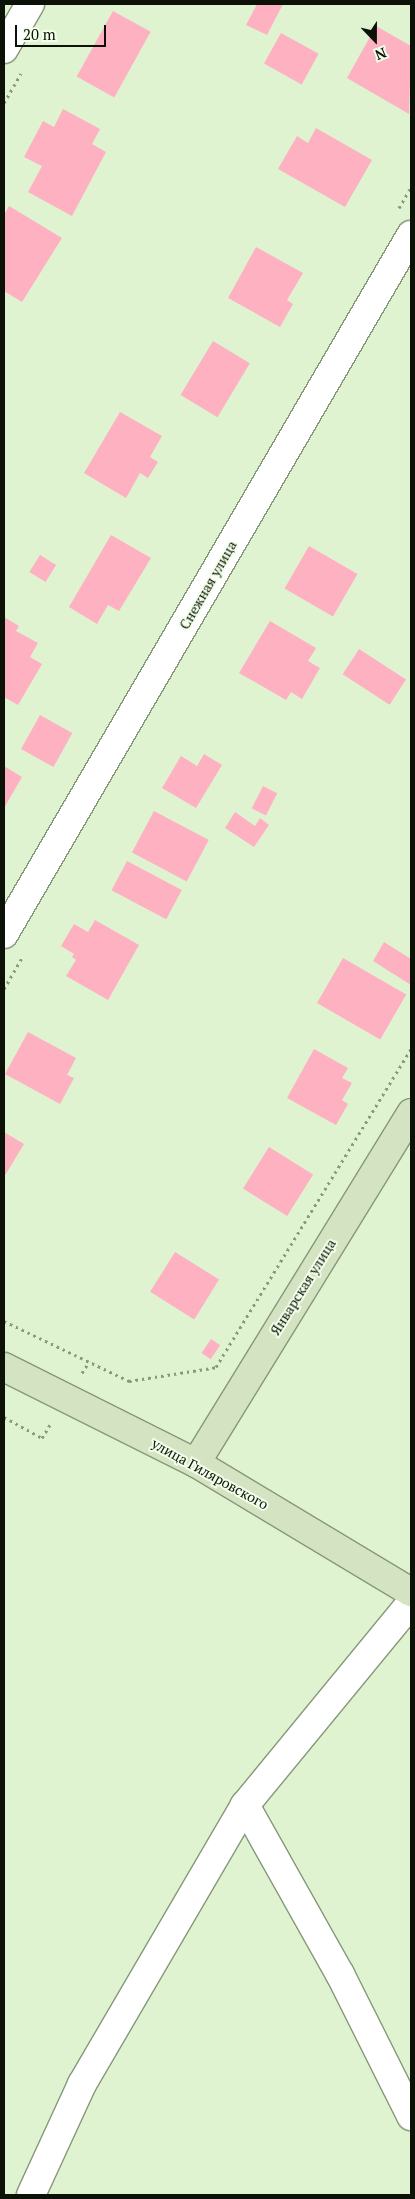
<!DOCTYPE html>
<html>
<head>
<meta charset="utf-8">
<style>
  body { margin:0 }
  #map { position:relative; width:415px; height:2199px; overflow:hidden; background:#e0f3d1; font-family:"PT Serif",serif }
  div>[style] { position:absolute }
  .building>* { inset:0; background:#fdb1c1; transform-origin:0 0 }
  .path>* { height:3px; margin-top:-1.5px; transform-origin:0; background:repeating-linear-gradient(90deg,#8b9880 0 2.5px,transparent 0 6.5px) }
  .roads { filter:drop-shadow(1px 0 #869879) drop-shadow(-1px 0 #869879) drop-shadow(0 1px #869879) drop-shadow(0 -1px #869879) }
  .street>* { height:28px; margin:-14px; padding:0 14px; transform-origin:14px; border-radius:14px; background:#fff }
  .secondary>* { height:28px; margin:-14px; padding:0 14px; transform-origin:14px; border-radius:14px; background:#d4e4c2 }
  span { translate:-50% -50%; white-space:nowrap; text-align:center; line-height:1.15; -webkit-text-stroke:4px #f2fee9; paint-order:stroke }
  .street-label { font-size:14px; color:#0c1207 }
  .frame { position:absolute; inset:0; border:5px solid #0c1207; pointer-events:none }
  .north { position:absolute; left:350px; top:15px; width:50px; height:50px; -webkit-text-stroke:4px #f2fee9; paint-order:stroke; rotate:158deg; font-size:14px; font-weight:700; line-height:20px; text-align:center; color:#0c1207 }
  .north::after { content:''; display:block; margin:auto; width:18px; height:22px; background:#0c1207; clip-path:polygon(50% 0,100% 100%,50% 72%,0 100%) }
  .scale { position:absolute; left:15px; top:25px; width:91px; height:22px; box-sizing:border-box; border:2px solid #0c1207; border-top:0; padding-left:6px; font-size:15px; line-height:18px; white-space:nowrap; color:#0c1207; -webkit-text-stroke:4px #f2fee9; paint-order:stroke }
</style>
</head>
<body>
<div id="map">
  <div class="building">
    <div style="clip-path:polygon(257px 4px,283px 4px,267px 35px,246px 25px)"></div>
    <div style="left:113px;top:11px;width:43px;height:75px;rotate:29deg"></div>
    <div style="clip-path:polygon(376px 26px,411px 46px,409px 114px,347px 78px)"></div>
    <div style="left:281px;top:33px;width:43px;height:35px;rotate:29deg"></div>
    <div style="clip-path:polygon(63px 109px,100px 129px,92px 144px,106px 152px,72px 216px,28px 192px,42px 166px,24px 157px,43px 121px,54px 127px)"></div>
    <div style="clip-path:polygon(316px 128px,372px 160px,345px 207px,278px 169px,297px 136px,308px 143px)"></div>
    <div style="clip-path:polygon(9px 206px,62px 238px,22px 302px,4px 291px,4px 215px)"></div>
    <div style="clip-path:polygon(256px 247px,303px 273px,287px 300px,293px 304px,280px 327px,228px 298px)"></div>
    <div style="left:213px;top:341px;width:43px;height:63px;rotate:31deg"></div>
    <div style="clip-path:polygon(120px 412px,162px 436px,150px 457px,158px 462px,148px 478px,140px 473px,126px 498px,84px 473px)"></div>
    <div style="clip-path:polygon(111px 535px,151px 558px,119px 611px,108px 605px,97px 624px,69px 607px)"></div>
    <div style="left:309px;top:546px;width:56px;height:49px;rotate:30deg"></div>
    <div style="left:40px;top:555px;width:19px;height:20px;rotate:32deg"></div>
    <div style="clip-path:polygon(4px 617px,19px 626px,16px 631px,38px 643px,30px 657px,42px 664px,18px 705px,4px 697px)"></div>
    <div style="clip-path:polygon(270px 621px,316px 648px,308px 661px,320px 668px,302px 699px,291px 692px,286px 700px,239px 673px)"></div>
    <div style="left:359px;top:649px;width:56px;height:30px;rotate:33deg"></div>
    <div style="left:40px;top:715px;width:37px;height:39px;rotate:29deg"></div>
    <div style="clip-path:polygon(204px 754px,222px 765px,196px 808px,162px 788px,181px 756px,197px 766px)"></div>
    <div style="clip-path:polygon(4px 766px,22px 777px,4px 808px)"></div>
    <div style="left:263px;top:786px;width:16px;height:25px;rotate:27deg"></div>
    <div style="left:154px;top:811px;width:62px;height:47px;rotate:28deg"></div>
    <div style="clip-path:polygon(235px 812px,255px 826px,260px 818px,269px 825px,254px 847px,225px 828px)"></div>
    <div style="left:127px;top:861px;width:62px;height:33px;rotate:28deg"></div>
    <div style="clip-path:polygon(95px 920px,139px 945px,108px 1000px,66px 976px,76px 960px,72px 957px,74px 954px,61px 946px,74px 924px,88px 932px)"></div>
    <div style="clip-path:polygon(384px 942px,411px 959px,411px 985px,373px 961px)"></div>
    <div style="left:343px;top:958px;width:73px;height:52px;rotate:30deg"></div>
    <div style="clip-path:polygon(28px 1032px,76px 1058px,67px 1075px,74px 1078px,60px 1104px,5px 1074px)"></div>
    <div style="clip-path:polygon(314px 1049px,348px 1068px,342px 1078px,352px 1083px,342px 1100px,348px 1104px,336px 1125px,287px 1098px)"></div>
    <div style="clip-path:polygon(4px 1132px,24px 1144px,4px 1177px)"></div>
    <div style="left:269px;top:1147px;width:52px;height:49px;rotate:32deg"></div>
    <div style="left:175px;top:1252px;width:52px;height:47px;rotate:32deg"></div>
    <div style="left:211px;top:1339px;width:11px;height:17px;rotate:34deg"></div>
  </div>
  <div class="path">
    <div style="left:4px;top:103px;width:34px;rotate:-60deg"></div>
    <div style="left:399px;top:208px;width:24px;rotate:-60deg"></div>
    <div style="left:4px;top:989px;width:36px;rotate:-60deg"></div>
    <div style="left:4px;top:1321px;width:139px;rotate:25.6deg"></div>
    <div style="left:129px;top:1381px;width:90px;rotate:-8.9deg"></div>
    <div style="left:216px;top:1367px;width:373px;rotate:-58.5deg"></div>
    <div style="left:82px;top:1373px;width:13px;rotate:-58deg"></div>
    <div style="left:4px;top:1417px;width:43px;rotate:28.9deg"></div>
    <div style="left:42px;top:1438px;width:17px;rotate:-59deg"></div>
  </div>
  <div class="roads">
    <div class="street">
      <div style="left:4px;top:49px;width:52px;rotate:-60deg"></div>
      <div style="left:4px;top:934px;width:809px;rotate:-59.79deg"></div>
      <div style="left:245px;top:1805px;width:194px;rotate:60.7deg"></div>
      <div style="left:340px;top:1974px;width:159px;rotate:63.4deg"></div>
      <div style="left:31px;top:2195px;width:122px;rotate:-65.3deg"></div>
      <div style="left:82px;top:2084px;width:323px;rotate:-59.7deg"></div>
      <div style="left:245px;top:1805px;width:261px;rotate:-50.6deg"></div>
    </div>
    <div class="secondary">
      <div style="left:4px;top:1367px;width:215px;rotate:26.6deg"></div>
      <div style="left:196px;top:1463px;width:251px;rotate:31deg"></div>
      <div style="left:196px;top:1463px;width:411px;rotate:-58.4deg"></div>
    </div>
  </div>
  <div class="street-label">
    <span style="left:208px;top:585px;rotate:-60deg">Снежная улица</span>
    <span style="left:303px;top:1287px;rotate:-58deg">Январская улица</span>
    <span style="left:210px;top:1474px;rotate:29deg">улица Гиляровского</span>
  </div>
  <div class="frame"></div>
  <div class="north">N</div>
  <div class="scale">20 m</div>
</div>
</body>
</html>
